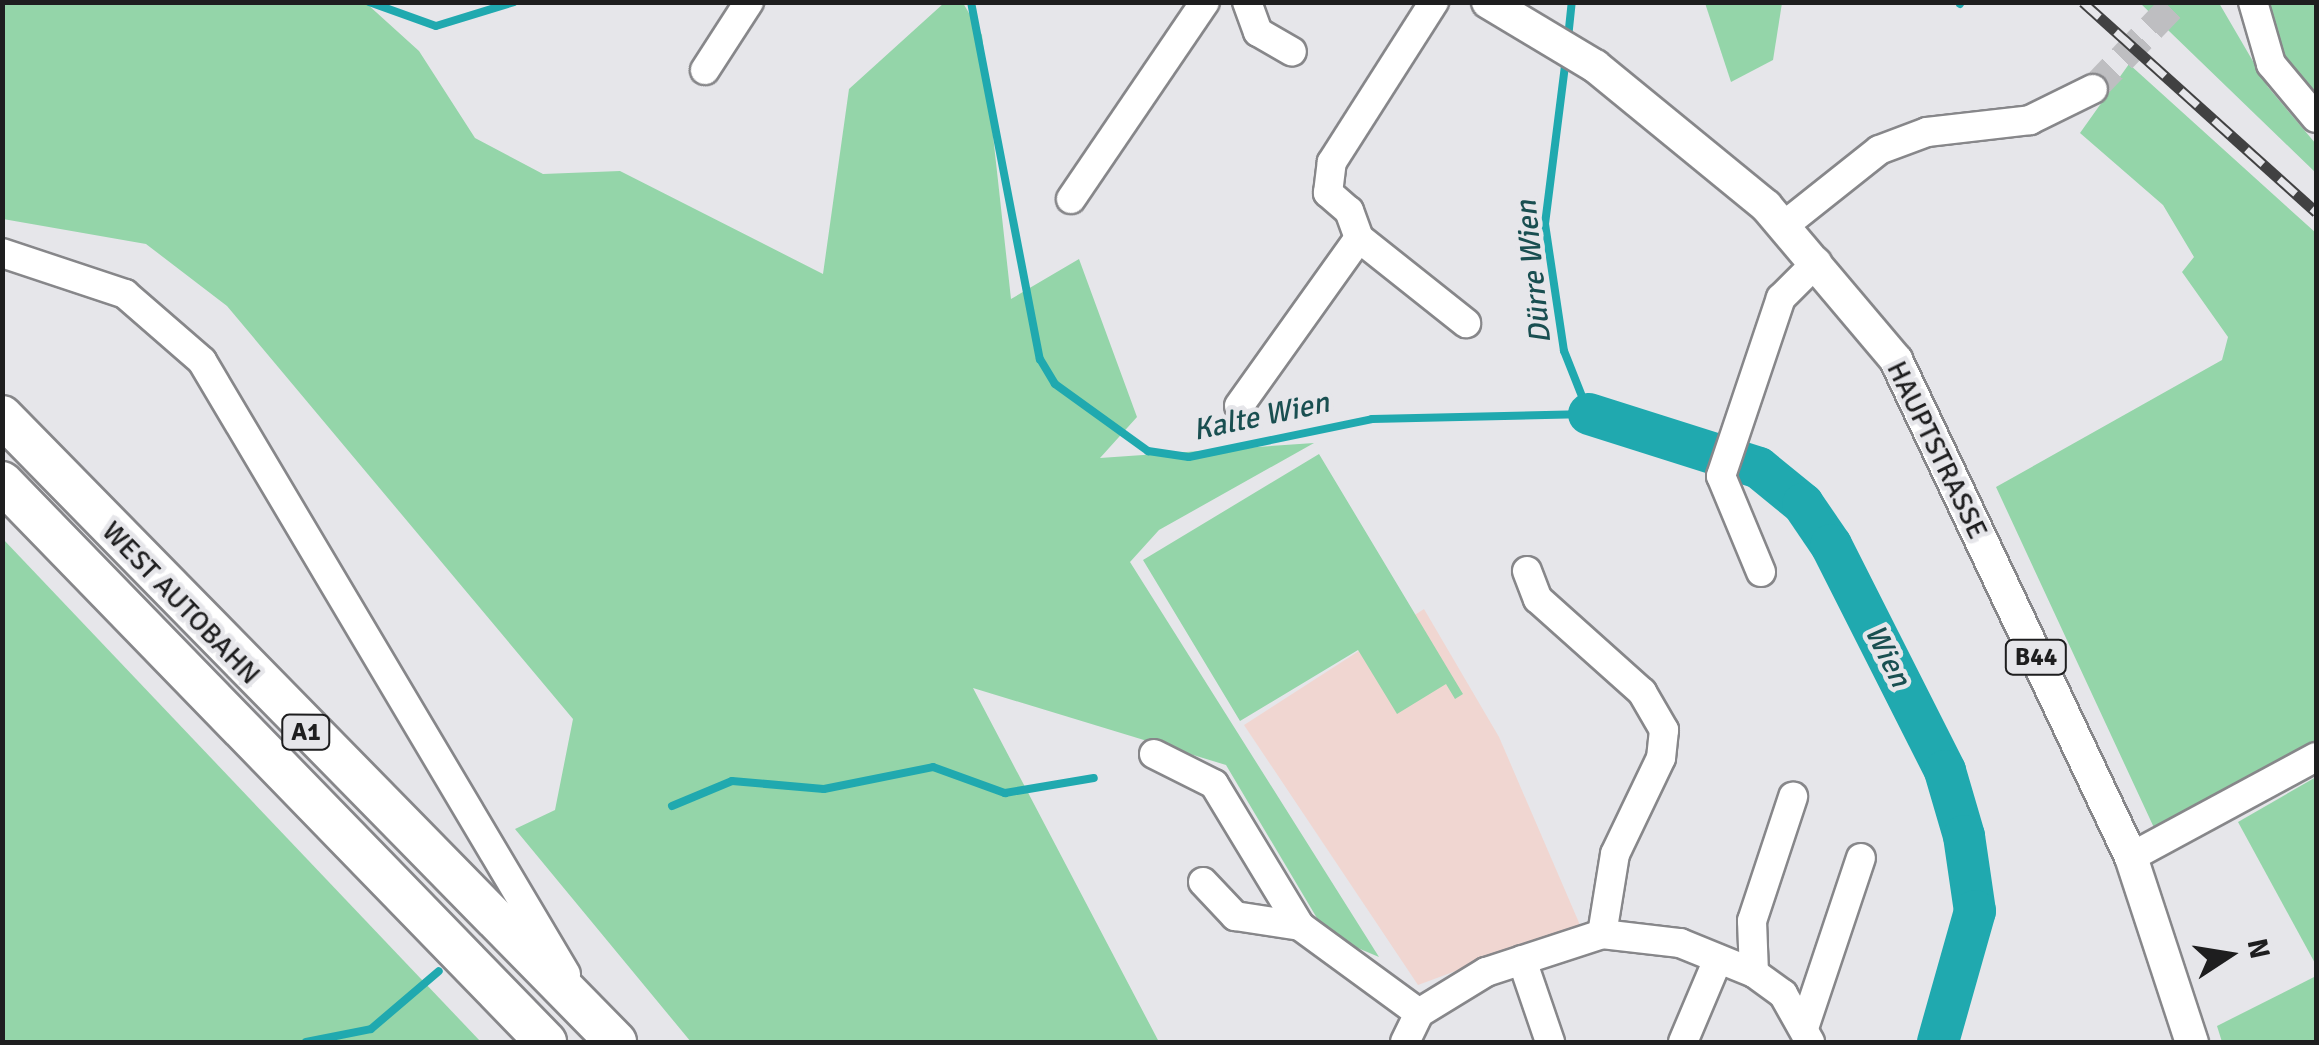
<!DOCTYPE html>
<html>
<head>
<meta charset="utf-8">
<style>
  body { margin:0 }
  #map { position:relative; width:2319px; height:1045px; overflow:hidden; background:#e6e6ea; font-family:Signika,sans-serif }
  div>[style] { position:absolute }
  .education>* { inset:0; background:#f0d6d1 }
  .green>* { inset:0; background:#94d5a9 }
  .stream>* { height:8px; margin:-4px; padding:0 4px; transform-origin:4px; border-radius:4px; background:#20a9af }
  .river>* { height:42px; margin:-21px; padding:0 21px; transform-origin:21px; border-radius:21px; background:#20a9af }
  .minor-tunnel>* { height:28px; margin-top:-14px; transform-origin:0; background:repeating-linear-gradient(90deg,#bebec1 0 28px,transparent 0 42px) }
  .roads { filter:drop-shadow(2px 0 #87878a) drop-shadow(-2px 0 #87878a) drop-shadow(0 2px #87878a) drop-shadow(0 -2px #87878a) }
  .minor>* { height:28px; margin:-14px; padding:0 14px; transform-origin:14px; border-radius:14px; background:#fff }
  .major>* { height:32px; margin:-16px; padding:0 16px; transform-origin:16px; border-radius:16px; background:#fff }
  .highway>* { height:40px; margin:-20px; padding:0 20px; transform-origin:20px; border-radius:20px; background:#fff }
  .rail>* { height:11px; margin-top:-5.5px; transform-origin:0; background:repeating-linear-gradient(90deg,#e6e6ea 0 22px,#414142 0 44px); box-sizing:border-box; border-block:2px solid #414142 }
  span { translate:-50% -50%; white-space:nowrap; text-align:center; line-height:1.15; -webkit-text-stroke:9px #e6e6ea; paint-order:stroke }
  .shield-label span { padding:2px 8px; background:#e6e6ea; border:2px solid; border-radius:8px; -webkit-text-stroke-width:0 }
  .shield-label { font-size:25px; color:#1e1e1f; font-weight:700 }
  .street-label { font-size:28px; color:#1e1e1f }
  .water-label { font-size:30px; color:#194f51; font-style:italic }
  .frame { position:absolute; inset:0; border:5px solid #1e1e1f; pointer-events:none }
  .north { position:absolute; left:2179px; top:905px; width:100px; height:100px; -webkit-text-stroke:8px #e6e6ea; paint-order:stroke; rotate:78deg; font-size:28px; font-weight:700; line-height:40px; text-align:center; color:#1e1e1f }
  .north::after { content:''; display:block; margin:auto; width:35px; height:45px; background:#1e1e1f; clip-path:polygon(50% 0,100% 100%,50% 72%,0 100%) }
</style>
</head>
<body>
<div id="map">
  <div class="education">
    <div style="clip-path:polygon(1424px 609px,1499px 737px,1580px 925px,1418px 985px,1244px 725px)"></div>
  </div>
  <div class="green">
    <div style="clip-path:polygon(2px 3px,366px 3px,419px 51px,475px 138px,543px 174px,620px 171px,823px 274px,849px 89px,944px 3px,963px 3px,982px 35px,1011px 299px,1079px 259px,1137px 417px,1100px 458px,1314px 443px,1159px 530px,1130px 562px,1379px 957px,1327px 935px,1226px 765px,973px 688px,1159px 1042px,691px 1042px,515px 829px,555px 810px,573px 719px,227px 306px,146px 244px,3px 219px)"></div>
    <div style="clip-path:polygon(1705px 3px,1782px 3px,1773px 60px,1731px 82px)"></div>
    <div style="clip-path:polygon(2140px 3px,2219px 3px,2268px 87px,2316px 144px,2316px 173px)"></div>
    <div style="clip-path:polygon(2261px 3px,2316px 3px,2316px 101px,2283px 62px)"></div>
    <div style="clip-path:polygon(2129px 64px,2316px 233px,2316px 744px,2156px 832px,1996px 487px,2222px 360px,2228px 337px,2182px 272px,2194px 257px,2163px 205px,2080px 133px)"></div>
    <div style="clip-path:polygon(1319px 454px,1463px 694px,1455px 699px,1446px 684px,1397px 714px,1358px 650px,1240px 721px,1143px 560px)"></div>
    <div style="clip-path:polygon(3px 539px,481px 1042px,3px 1042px)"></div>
    <div style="clip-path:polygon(2316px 777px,2316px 965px,2238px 822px)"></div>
    <div style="clip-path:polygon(2316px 976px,2316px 1042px,2222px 1042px,2217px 1026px)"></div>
  </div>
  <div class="stream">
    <div style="left:369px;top:2px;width:71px;rotate:19.7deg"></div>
    <div style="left:436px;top:26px;width:82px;rotate:-17.1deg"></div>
    <div style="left:971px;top:2px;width:364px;rotate:79.1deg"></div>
    <div style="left:1040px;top:359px;width:29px;rotate:59deg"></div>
    <div style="left:1055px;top:384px;width:115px;rotate:35.8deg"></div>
    <div style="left:1148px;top:451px;width:41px;rotate:8.3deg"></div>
    <div style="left:1189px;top:457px;width:187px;rotate:-11.7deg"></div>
    <div style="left:1372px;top:419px;width:217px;rotate:-1.3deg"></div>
    <div style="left:1589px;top:414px;width:68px;rotate:-111.6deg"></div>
    <div style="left:1564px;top:351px;width:128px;rotate:-98.5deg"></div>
    <div style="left:1545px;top:224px;width:168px;rotate:-82.8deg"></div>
    <div style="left:1960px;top:4px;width:2px;rotate:-63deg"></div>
    <div style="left:1568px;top:38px;width:36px;rotate:-84deg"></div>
    <div style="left:672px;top:806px;width:65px;rotate:-22.6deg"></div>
    <div style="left:732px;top:781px;width:92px;rotate:5deg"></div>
    <div style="left:824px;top:789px;width:111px;rotate:-11.4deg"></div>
    <div style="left:933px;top:767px;width:77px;rotate:19.9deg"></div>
    <div style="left:1005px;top:793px;width:90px;rotate:-9.6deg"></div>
    <div style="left:306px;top:1042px;width:66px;rotate:-11.3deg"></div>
    <div style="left:371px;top:1029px;width:89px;rotate:-40.5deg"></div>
  </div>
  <div class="river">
    <div style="left:1589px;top:414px;width:178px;rotate:17.6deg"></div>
    <div style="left:1759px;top:468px;width:57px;rotate:39.3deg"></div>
    <div style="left:1803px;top:504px;width:50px;rotate:55.7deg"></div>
    <div style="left:1831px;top:545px;width:253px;rotate:63.2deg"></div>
    <div style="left:1945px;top:771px;width:68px;rotate:73.7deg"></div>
    <div style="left:1964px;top:836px;width:76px;rotate:81.7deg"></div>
    <div style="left:1975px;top:911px;width:136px;rotate:105.8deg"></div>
  </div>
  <div class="minor-tunnel">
    <div style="left:2093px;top:89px;width:120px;rotate:-46.3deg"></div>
  </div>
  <div class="roads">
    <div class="minor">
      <div style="left:1247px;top:2px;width:32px;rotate:70deg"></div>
      <div style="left:1258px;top:32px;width:39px;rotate:30deg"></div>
      <div style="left:2253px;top:2px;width:65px;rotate:73.8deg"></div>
      <div style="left:2271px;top:64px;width:70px;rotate:50.2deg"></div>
      <div style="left:705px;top:70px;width:81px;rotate:-57.1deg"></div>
      <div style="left:1071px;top:199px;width:238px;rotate:-55.8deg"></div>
      <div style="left:1786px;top:224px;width:119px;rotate:-38.5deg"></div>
      <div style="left:1879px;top:150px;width:51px;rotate:-20.6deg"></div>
      <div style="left:1927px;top:132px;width:104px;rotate:-6.6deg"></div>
      <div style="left:2030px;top:120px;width:70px;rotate:-26.2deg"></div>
      <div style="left:1359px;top:238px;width:137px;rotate:38.5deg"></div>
      <div style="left:2px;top:253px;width:130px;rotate:18.4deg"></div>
      <div style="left:125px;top:294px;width:102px;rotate:41deg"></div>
      <div style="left:202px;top:361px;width:713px;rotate:59.3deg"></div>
      <div style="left:1239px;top:406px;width:206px;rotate:-54.5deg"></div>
      <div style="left:1359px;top:238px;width:29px;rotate:-110deg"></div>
      <div style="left:1349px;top:211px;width:28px;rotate:-139deg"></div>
      <div style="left:1328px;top:193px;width:31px;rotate:-83deg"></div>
      <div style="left:1332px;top:162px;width:190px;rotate:-57.5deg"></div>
      <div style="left:1527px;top:571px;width:30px;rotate:69deg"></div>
      <div style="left:1538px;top:599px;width:140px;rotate:41.8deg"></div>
      <div style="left:1642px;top:692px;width:44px;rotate:59.9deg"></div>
      <div style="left:1664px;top:730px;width:28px;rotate:96deg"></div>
      <div style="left:1661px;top:758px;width:106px;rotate:115.6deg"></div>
      <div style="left:1615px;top:854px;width:81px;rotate:99.2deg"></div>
      <div style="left:1761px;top:572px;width:104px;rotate:-112.6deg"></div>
      <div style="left:1721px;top:476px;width:188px;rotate:-71.4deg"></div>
      <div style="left:1781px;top:298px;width:51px;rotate:-45deg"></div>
      <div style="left:1154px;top:754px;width:67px;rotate:26.6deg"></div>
      <div style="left:1214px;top:784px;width:166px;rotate:58.8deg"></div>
      <div style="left:1300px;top:926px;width:147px;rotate:36.2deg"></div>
      <div style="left:2131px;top:857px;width:210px;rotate:-28.4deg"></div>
      <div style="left:1203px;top:882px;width:47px;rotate:46.7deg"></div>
      <div style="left:1235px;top:916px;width:66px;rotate:8.7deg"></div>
      <div style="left:1522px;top:960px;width:87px;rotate:71.1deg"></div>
      <div style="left:1754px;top:973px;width:52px;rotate:-92.2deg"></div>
      <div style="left:1752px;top:921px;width:131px;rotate:-71.7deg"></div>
      <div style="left:1805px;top:1025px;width:176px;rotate:-71.5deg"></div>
      <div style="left:1405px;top:1042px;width:32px;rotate:-64deg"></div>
      <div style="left:1419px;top:1013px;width:79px;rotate:-31.5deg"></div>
      <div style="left:1486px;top:972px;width:122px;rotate:-18.1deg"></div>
      <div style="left:1602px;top:934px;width:79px;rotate:6.6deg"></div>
      <div style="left:1680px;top:943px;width:80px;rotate:22.1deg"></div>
      <div style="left:1754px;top:973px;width:36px;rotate:36deg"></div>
      <div style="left:1783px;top:994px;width:55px;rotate:60.6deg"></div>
      <div style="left:1683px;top:1042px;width:90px;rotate:-67.1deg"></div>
    </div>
    <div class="major">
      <div style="left:1488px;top:2px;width:125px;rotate:30.9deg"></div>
      <div style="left:1595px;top:66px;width:221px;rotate:39.3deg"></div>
      <div style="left:1766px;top:206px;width:202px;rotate:49.8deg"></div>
      <div style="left:1896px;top:360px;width:550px;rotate:64.69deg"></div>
      <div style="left:2131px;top:857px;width:195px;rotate:71.8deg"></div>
    </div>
    <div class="highway">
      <div style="left:2px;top:416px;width:877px;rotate:45.55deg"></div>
      <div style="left:2px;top:482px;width:781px;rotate:45.83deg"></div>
    </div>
  </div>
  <div class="rail">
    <div style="left:2083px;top:2px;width:314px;rotate:42deg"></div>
  </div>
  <div class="shield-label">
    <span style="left:2036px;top:657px">B44</span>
    <span style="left:306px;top:732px">A1</span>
  </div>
  <div class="street-label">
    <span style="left:1937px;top:450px;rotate:64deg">HAUPTSTRASSE</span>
    <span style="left:181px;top:603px;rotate:46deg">WEST AUTOBAHN</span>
  </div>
  <div class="water-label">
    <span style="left:1534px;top:272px;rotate:-96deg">Dürre Wien</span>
    <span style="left:1261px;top:417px;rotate:-12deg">Kalte Wien</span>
    <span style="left:1887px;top:656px;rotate:63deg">Wien</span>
  </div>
  <div class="frame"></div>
  <div class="north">N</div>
</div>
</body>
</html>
